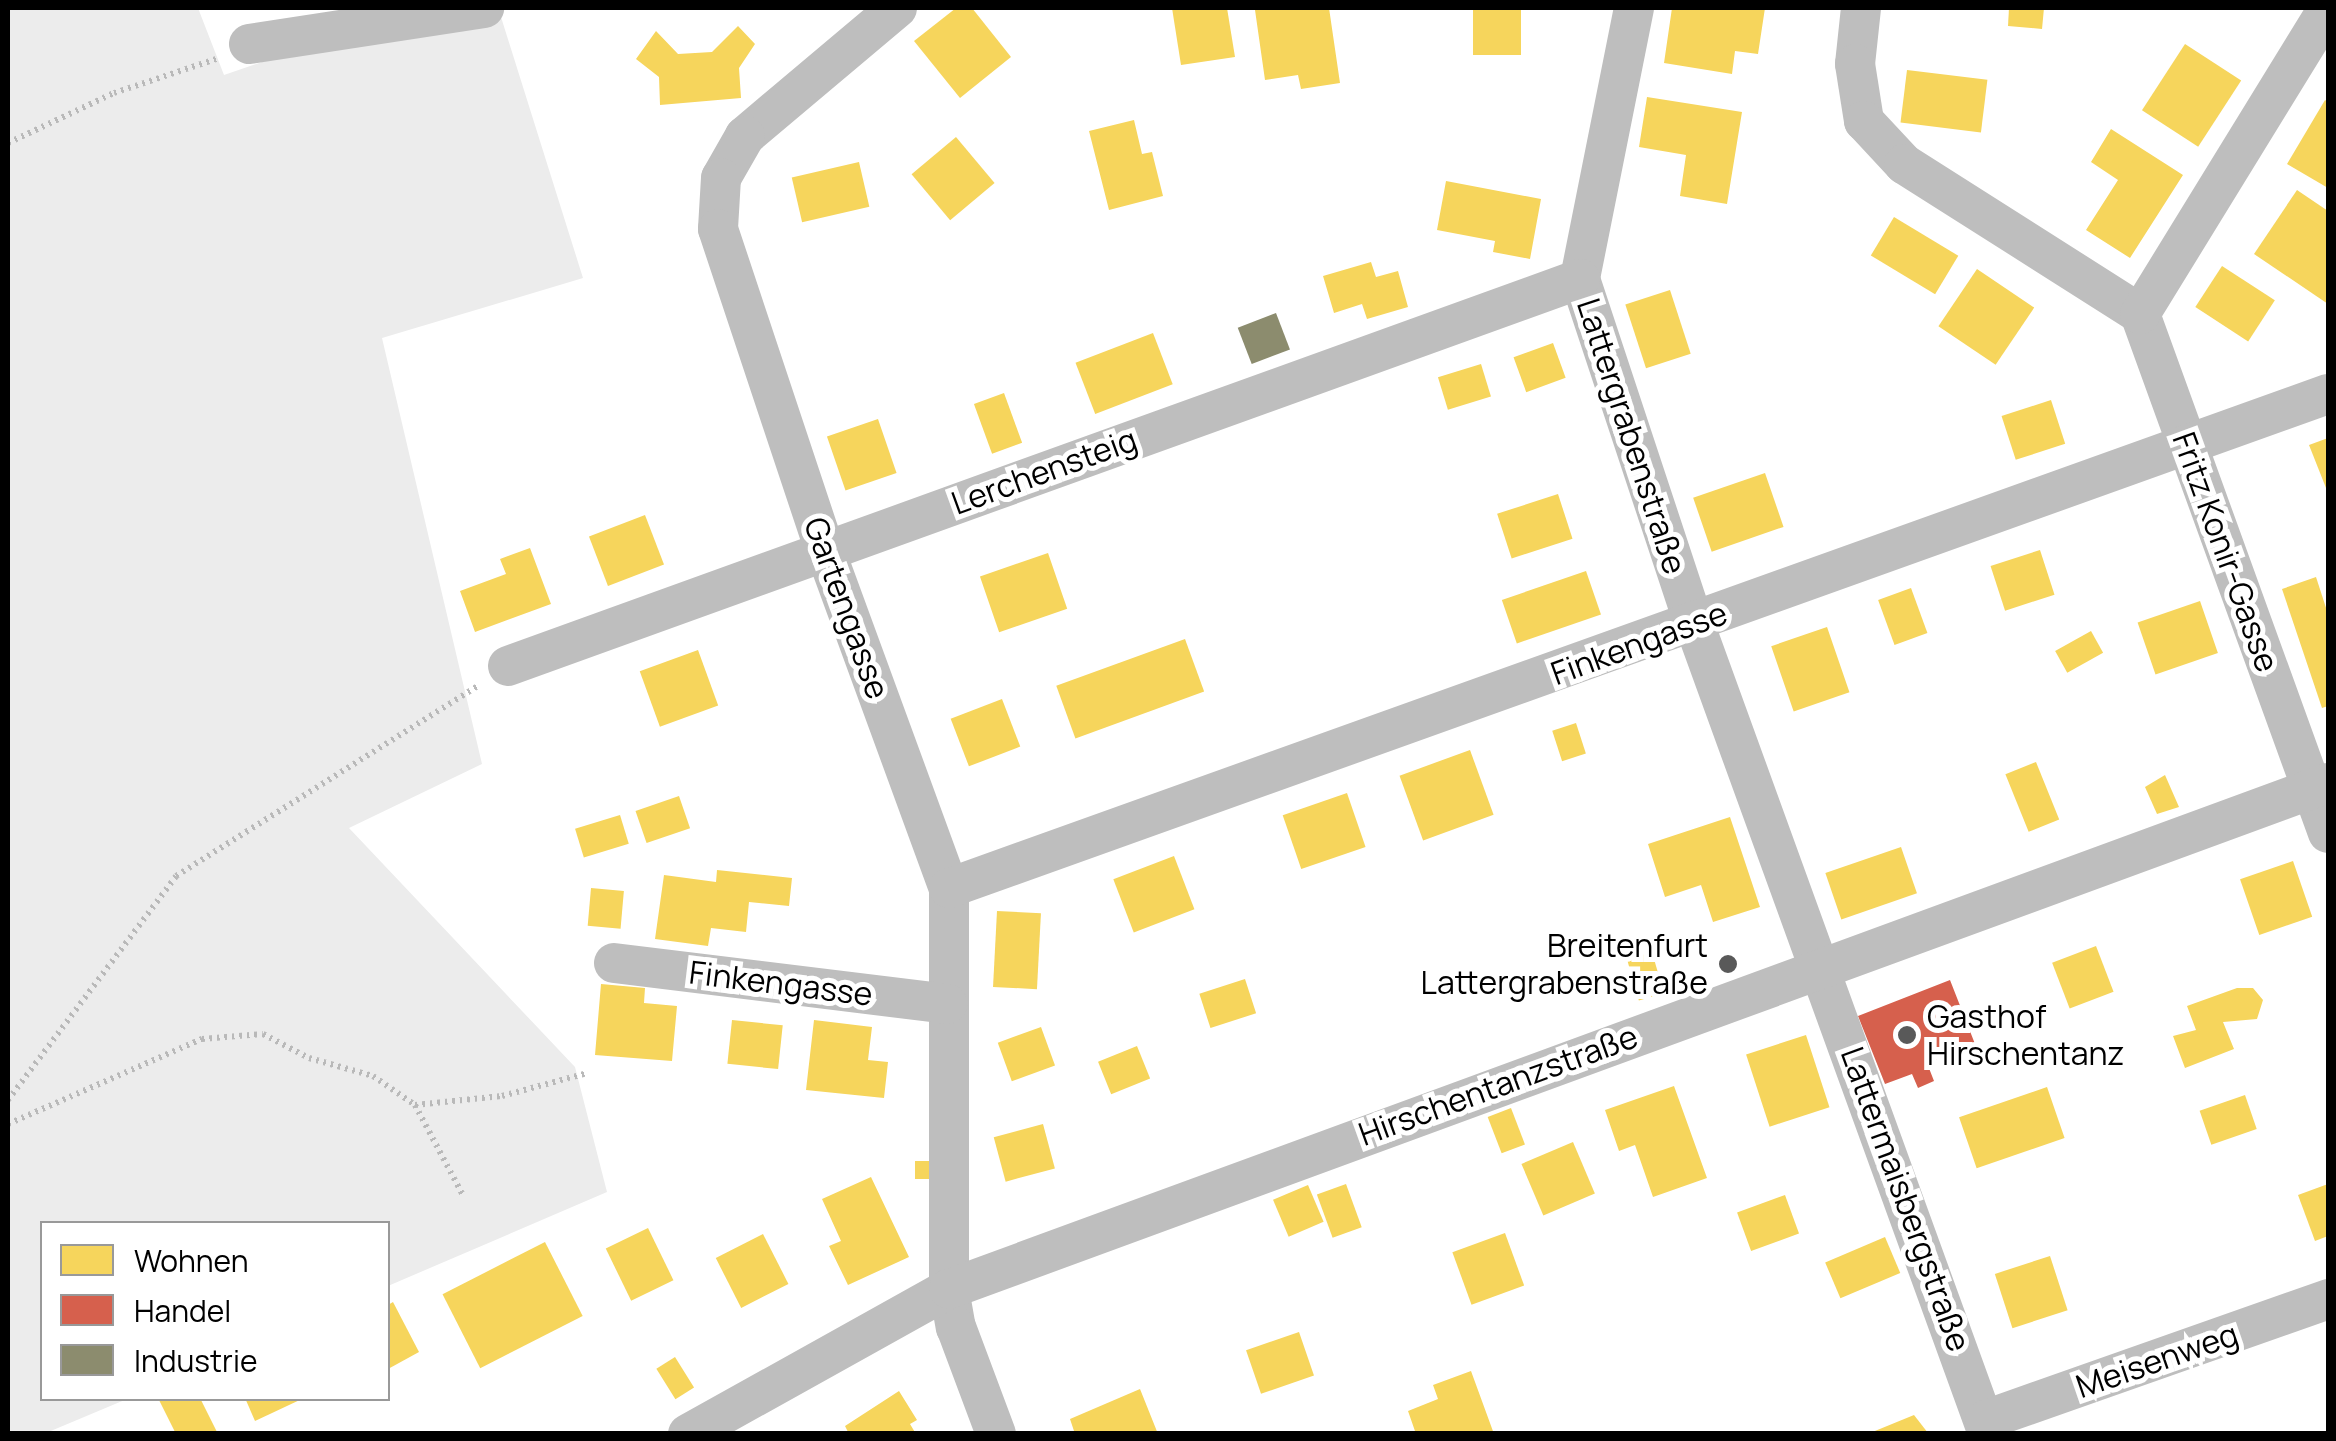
<!DOCTYPE html>
<html>
<head>
<meta charset="utf-8">
<style>
  body { margin:0 }
  #map { position:relative; width:2336px; height:1441px; overflow:hidden; background:#fff; font-family:Manrope,sans-serif }
  div>[style] { position:absolute }
  .green>* { inset:0; background:#ececec }
  .homes>* { inset:0; background:#f6d55c; transform-origin:0 0 }
  .shops>* { inset:0; background:#d6604d }
  .industry>* { inset:0; background:#8c8c6e; transform-origin:0 0 }
  .path>* { height:6px; margin-top:-3px; transform-origin:0; background:repeating-linear-gradient(90deg,#b9b9b9 0 2.5px,transparent 0 7.5px) }
  .street>* { height:40px; margin:-20px; padding:0 20px; transform-origin:20px; border-radius:20px; background:#bebebe }
  .dots>* { width:28px; height:28px; translate:-50% -50%; box-sizing:border-box; border:5px solid #fff; border-radius:50% }
  span { translate:-50% -50%; white-space:nowrap; text-align:center; line-height:1.15; -webkit-text-stroke:10px #fff; paint-order:stroke }
  .street-label { font-size:32px; color:#000 }
  .poi-label { font-size:32px; color:#000 }
  .right { translate:-100% -50%; text-align:right }
  .left { translate:0 -50%; text-align:left }
  .frame { position:absolute; inset:0; border:10px solid #000; pointer-events:none }
  .legend { position:absolute; left:40px; top:1221px; width:350px; height:180px; box-sizing:border-box; background:#fff; border:2px solid #999; margin:0; padding:12px 18px; list-style:none; font-size:30px; color:#000 }
  .legend li { display:flex; align-items:center; gap:20px; height:50px }
  .legend b { width:50px; border:2px solid #999 }
</style>
</head>
<body>
<div id="map">
  <div class="green">
    <div style="clip-path:polygon(8px 8px,198px 8px,224px 75px,306px 47px,501px 17px,583px 278px,382px 338px,482px 764px,349px 828px,575px 1067px,607px 1192px,388px 1286px,388px 1224px,42px 1224px,42px 1398px,127px 1399px,46px 1433px,8px 1434px)"></div>
  </div>
  <div class="homes">
    <div style="clip-path:polygon(956px 8px,972px 8px,1011px 57px,960px 98px,914px 41px)"></div>
    <div style="clip-path:polygon(1172px 8px,1227px 8px,1235px 57px,1181px 65px)"></div>
    <div style="clip-path:polygon(1329px 8px,1340px 83px,1301px 89px,1298px 75px,1265px 80px,1255px 10px)"></div>
    <div style="left:1473px;top:8px;width:48px;height:47px"></div>
    <div style="clip-path:polygon(1672px 8px,1765px 8px,1758px 54px,1735px 51px,1732px 74px,1664px 63px)"></div>
    <div style="clip-path:polygon(2009px 8px,2044px 8px,2042px 29px,2008px 26px)"></div>
    <div style="clip-path:polygon(738px 26px,755px 44px,739px 68px,741px 98px,660px 105px,659px 77px,636px 59px,656px 31px,678px 54px,712px 52px)"></div>
    <div style="left:2185px;top:44px;width:67px;height:79px;rotate:33deg"></div>
    <div style="left:1907px;top:70px;width:81px;height:53px;rotate:7deg"></div>
    <div style="clip-path:polygon(1647px 97px,1742px 112px,1727px 204px,1680px 196px,1686px 155px,1639px 147px)"></div>
    <div style="clip-path:polygon(2325px 100px,2328px 102px,2328px 188px,2287px 164px)"></div>
    <div style="clip-path:polygon(1134px 120px,1142px 154px,1152px 152px,1163px 196px,1109px 210px,1089px 131px)"></div>
    <div style="clip-path:polygon(2111px 129px,2183px 175px,2130px 258px,2086px 230px,2118px 180px,2091px 162px)"></div>
    <div style="left:956px;top:137px;width:60px;height:58px;rotate:50deg"></div>
    <div style="left:859px;top:162px;width:46px;height:69px;rotate:77deg"></div>
    <div style="clip-path:polygon(1446px 181px,1541px 199px,1530px 259px,1493px 252px,1495px 241px,1437px 230px)"></div>
    <div style="clip-path:polygon(2297px 190px,2328px 211px,2328px 304px,2254px 254px)"></div>
    <div style="left:1894px;top:217px;width:75px;height:45px;rotate:31deg"></div>
    <div style="clip-path:polygon(1371px 262px,1376px 277px,1398px 271px,1408px 307px,1367px 319px,1362px 304px,1334px 313px,1323px 276px)"></div>
    <div style="left:2222px;top:266px;width:63px;height:49px;rotate:33deg"></div>
    <div style="left:1977px;top:269px;width:69px;height:69px;rotate:34deg"></div>
    <div style="left:1670px;top:290px;width:67px;height:47px;rotate:72deg"></div>
    <div style="left:1153px;top:333px;width:55px;height:83px;rotate:69deg"></div>
    <div style="left:1553px;top:343px;width:37px;height:42px;rotate:70deg"></div>
    <div style="left:1481px;top:364px;width:34px;height:45px;rotate:73deg"></div>
    <div style="left:1004px;top:393px;width:53px;height:32px;rotate:70deg"></div>
    <div style="left:2051px;top:400px;width:46px;height:52px;rotate:72deg"></div>
    <div style="left:878px;top:419px;width:57px;height:54px;rotate:71deg"></div>
    <div style="clip-path:polygon(2328px 438px,2328px 493px,2309px 445px)"></div>
    <div style="left:1765px;top:473px;width:57px;height:76px;rotate:71deg"></div>
    <div style="left:1558px;top:494px;width:47px;height:64px;rotate:72deg"></div>
    <div style="left:645px;top:515px;width:53px;height:60px;rotate:69deg"></div>
    <div style="clip-path:polygon(530px 548px,551px 604px,475px 632px,460px 591px,506px 574px,500px 559px)"></div>
    <div style="left:2040px;top:550px;width:47px;height:52px;rotate:72deg"></div>
    <div style="left:1048px;top:553px;width:59px;height:72px;rotate:71deg"></div>
    <div style="left:1586px;top:571px;width:46px;height:89px;rotate:71deg"></div>
    <div style="clip-path:polygon(2316px 577px,2328px 614px,2328px 706px,2322px 708px,2282px 589px)"></div>
    <div style="left:1911px;top:588px;width:48px;height:35px;rotate:70deg"></div>
    <div style="left:2200px;top:601px;width:55px;height:66px;rotate:71deg"></div>
    <div style="left:1827px;top:627px;width:69px;height:59px;rotate:71deg"></div>
    <div style="left:2091px;top:631px;width:25px;height:41px;rotate:61deg"></div>
    <div style="left:1185px;top:639px;width:56px;height:137px;rotate:70deg"></div>
    <div style="left:698px;top:650px;width:59px;height:62px;rotate:70deg"></div>
    <div style="left:1002px;top:699px;width:51px;height:55px;rotate:69deg"></div>
    <div style="left:1576px;top:723px;width:32px;height:25px;rotate:72deg"></div>
    <div style="left:1470px;top:750px;width:69px;height:75px;rotate:70deg"></div>
    <div style="left:2036px;top:762px;width:62px;height:33px;rotate:68deg"></div>
    <div style="clip-path:polygon(2165px 775px,2179px 807px,2157px 814px,2145px 787px)"></div>
    <div style="left:1347px;top:793px;width:57px;height:68px;rotate:71deg"></div>
    <div style="left:679px;top:796px;width:34px;height:46px;rotate:71deg"></div>
    <div style="left:620px;top:815px;width:30px;height:47px;rotate:73deg"></div>
    <div style="clip-path:polygon(1730px 817px,1760px 907px,1713px 922px,1701px 885px,1665px 897px,1648px 844px)"></div>
    <div style="left:1901px;top:847px;width:49px;height:80px;rotate:71deg"></div>
    <div style="left:1174px;top:856px;width:57px;height:65px;rotate:69deg"></div>
    <div style="left:2293px;top:861px;width:59px;height:56px;rotate:71deg"></div>
    <div style="clip-path:polygon(717px 870px,792px 878px,789px 906px,749px 902px,746px 932px,711px 928px,708px 946px,655px 939px,664px 875px,716px 882px)"></div>
    <div style="left:591px;top:888px;width:33px;height:38px;rotate:5deg"></div>
    <div style="left:997px;top:911px;width:44px;height:76px;rotate:3deg"></div>
    <div style="left:2096px;top:946px;width:49px;height:47px;rotate:69deg"></div>
    <div style="left:1652px;top:952px;width:43px;height:26px;rotate:74deg"></div>
    <div style="left:1245px;top:979px;width:36px;height:48px;rotate:72deg"></div>
    <div style="clip-path:polygon(601px 984px,645px 988px,644px 1003px,677px 1006px,672px 1061px,595px 1055px)"></div>
    <div style="clip-path:polygon(2237px 988px,2253px 988px,2263px 1000px,2257px 1019px,2223px 1022px,2234px 1049px,2185px 1068px,2173px 1036px,2196px 1030px,2187px 1006px)"></div>
    <div style="left:732px;top:1020px;width:51px;height:44px;rotate:6deg"></div>
    <div style="clip-path:polygon(814px 1020px,872px 1027px,868px 1060px,888px 1062px,884px 1098px,806px 1090px)"></div>
    <div style="left:1041px;top:1027px;width:41px;height:46px;rotate:70deg"></div>
    <div style="left:1806px;top:1035px;width:76px;height:63px;rotate:72deg"></div>
    <div style="left:1137px;top:1046px;width:35px;height:42px;rotate:68deg"></div>
    <div style="clip-path:polygon(1674px 1086px,1707px 1178px,1653px 1197px,1635px 1145px,1619px 1151px,1605px 1110px)"></div>
    <div style="left:2047px;top:1087px;width:54px;height:93px;rotate:71deg"></div>
    <div style="left:2245px;top:1095px;width:36px;height:48px;rotate:71deg"></div>
    <div style="left:1511px;top:1108px;width:39px;height:25px;rotate:69deg"></div>
    <div style="left:1043px;top:1124px;width:46px;height:51px;rotate:75deg"></div>
    <div style="left:1573px;top:1142px;width:56px;height:56px;rotate:67deg"></div>
    <div style="left:933px;top:1161px;width:18px;height:18px;rotate:90deg"></div>
    <div style="clip-path:polygon(871px 1177px,909px 1257px,848px 1285px,829px 1246px,841px 1241px,822px 1199px)"></div>
    <div style="left:1346px;top:1184px;width:46px;height:31px;rotate:70deg"></div>
    <div style="clip-path:polygon(2328px 1184px,2328px 1236px,2315px 1241px,2298px 1195px)"></div>
    <div style="left:1308px;top:1185px;width:40px;height:38px;rotate:67deg"></div>
    <div style="left:1785px;top:1195px;width:41px;height:51px;rotate:70deg"></div>
    <div style="left:648px;top:1228px;width:58px;height:47px;rotate:64deg"></div>
    <div style="left:1505px;top:1233px;width:56px;height:56px;rotate:70deg"></div>
    <div style="left:763px;top:1234px;width:56px;height:53px;rotate:63deg"></div>
    <div style="left:1885px;top:1237px;width:39px;height:65px;rotate:67deg"></div>
    <div style="left:545px;top:1242px;width:83px;height:115px;rotate:63deg"></div>
    <div style="left:2050px;top:1256px;width:57px;height:58px;rotate:72deg"></div>
    <div style="clip-path:polygon(393px 1302px,419px 1352px,388px 1369px,388px 1305px)"></div>
    <div style="left:1299px;top:1332px;width:46px;height:56px;rotate:71deg"></div>
    <div style="left:675px;top:1357px;width:36px;height:22px;rotate:58deg"></div>
    <div style="clip-path:polygon(1471px 1371px,1494px 1434px,1416px 1434px,1408px 1411px,1438px 1399px,1433px 1385px)"></div>
    <div style="clip-path:polygon(1140px 1389px,1158px 1434px,1075px 1434px,1070px 1419px)"></div>
    <div style="clip-path:polygon(899px 1391px,917px 1420px,910px 1424px,916px 1434px,849px 1434px,845px 1426px)"></div>
    <div style="clip-path:polygon(158px 1398px,200px 1398px,218px 1434px,176px 1434px)"></div>
    <div style="clip-path:polygon(245px 1398px,304px 1398px,255px 1421px)"></div>
    <div style="clip-path:polygon(1914px 1415px,1928px 1433px,1870px 1433px)"></div>
  </div>
  <div class="shops">
    <div style="clip-path:polygon(1950px 980px,1975px 1044px,1927px 1063px,1934px 1081px,1918px 1088px,1912px 1074px,1885px 1084px,1858px 1016px)"></div>
  </div>
  <div class="industry">
    <div style="left:1276px;top:313px;width:39px;height:41px;rotate:69deg"></div>
  </div>
  <div class="path">
    <div style="left:8px;top:143px;width:117px;rotate:-25.3deg"></div>
    <div style="left:114px;top:93px;width:108px;rotate:-18.4deg"></div>
    <div style="left:8px;top:1100px;width:280px;rotate:-53.1deg"></div>
    <div style="left:176px;top:876px;width:357px;rotate:-32.2deg"></div>
    <div style="left:415px;top:1105px;width:87px;rotate:-5.9deg"></div>
    <div style="left:502px;top:1096px;width:88px;rotate:-15.1deg"></div>
    <div style="left:8px;top:1124px;width:212px;rotate:-23.7deg"></div>
    <div style="left:202px;top:1039px;width:61px;rotate:-4.7deg"></div>
    <div style="left:263px;top:1034px;width:52px;rotate:27.6deg"></div>
    <div style="left:309px;top:1058px;width:66px;rotate:15.7deg"></div>
    <div style="left:373px;top:1076px;width:51px;rotate:34.6deg"></div>
    <div style="left:415px;top:1105px;width:104px;rotate:62deg"></div>
  </div>
  <div class="street">
    <div style="left:897px;top:8px;width:199px;rotate:139.9deg"></div>
    <div style="left:745px;top:136px;width:48px;rotate:119.7deg"></div>
    <div style="left:721px;top:178px;width:51px;rotate:93.4deg"></div>
    <div style="left:718px;top:229px;width:338px;rotate:71.6deg"></div>
    <div style="left:825px;top:550px;width:360px;rotate:69.9deg"></div>
    <div style="left:949px;top:888px;width:401px;rotate:90deg"></div>
    <div style="left:949px;top:1289px;width:39px;rotate:80deg"></div>
    <div style="left:956px;top:1327px;width:114px;rotate:69.5deg"></div>
    <div style="left:1634px;top:8px;width:276px;rotate:101.3deg"></div>
    <div style="left:1580px;top:279px;width:362px;rotate:71.7deg"></div>
    <div style="left:1694px;top:623px;width:863px;rotate:70.07deg"></div>
    <div style="left:1861px;top:8px;width:56px;rotate:96.1deg"></div>
    <div style="left:1855px;top:64px;width:58px;rotate:81deg"></div>
    <div style="left:1864px;top:121px;width:59px;rotate:47.1deg"></div>
    <div style="left:1904px;top:164px;width:280px;rotate:32.4deg"></div>
    <div style="left:2140px;top:314px;width:552px;rotate:70.09deg"></div>
    <div style="left:249px;top:44px;width:238px;rotate:-8.7deg"></div>
    <div style="left:2140px;top:314px;width:358px;rotate:-58.4deg"></div>
    <div style="left:508px;top:666px;width:1140px;rotate:-19.85deg"></div>
    <div style="left:949px;top:888px;width:1465px;rotate:-19.71deg"></div>
    <div style="left:614px;top:963px;width:336px;rotate:7deg"></div>
    <div style="left:1985px;top:1420px;width:364px;rotate:-19.4deg"></div>
    <div style="left:688px;top:1434px;width:299px;rotate:-29.1deg"></div>
    <div style="left:949px;top:1289px;width:1469px;rotate:-20.15deg"></div>
  </div>
  <div class="dots">
    <div style="left:1728px;top:964px;background:#595959"></div>
    <div style="left:1907px;top:1035px;background:#595959"></div>
  </div>
  <div class="street-label">
    <span style="left:1632px;top:436px;rotate:72deg">Lattergrabenstraße</span>
    <span style="left:1044px;top:471px;rotate:-20deg">Lerchensteig</span>
    <span style="left:2226px;top:552px;rotate:70deg">Fritz Konir-Gasse</span>
    <span style="left:847px;top:608px;rotate:70deg">Gartengasse</span>
    <span style="left:1639px;top:643px;rotate:-20deg">Finkengasse</span>
    <span style="left:781px;top:983px;rotate:7deg">Finkengasse</span>
    <span style="left:1498px;top:1085px;rotate:-20deg">Hirschentanzstraße</span>
    <span style="left:1906px;top:1199px;rotate:70deg">Lattermaisbergstraße</span>
    <span style="left:2157px;top:1360px;rotate:-19deg">Meisenweg</span>
  </div>
  <div class="poi-label">
    <span class="right" style="left:1708px;top:964px">Breitenfurt<br>Lattergrabenstraße</span>
    <span class="left" style="left:1927px;top:1035px">Gasthof<br>Hirschentanz</span>
  </div>
  <div class="frame"></div>
  <ul class="legend">
  <li><b style="height:28px;background:#f6d55c"></b>Wohnen</li>
  <li><b style="height:28px;background:#d6604d"></b>Handel</li>
  <li><b style="height:28px;background:#8c8c6e"></b>Industrie</li>
  </ul>
</div>
</body>
</html>
